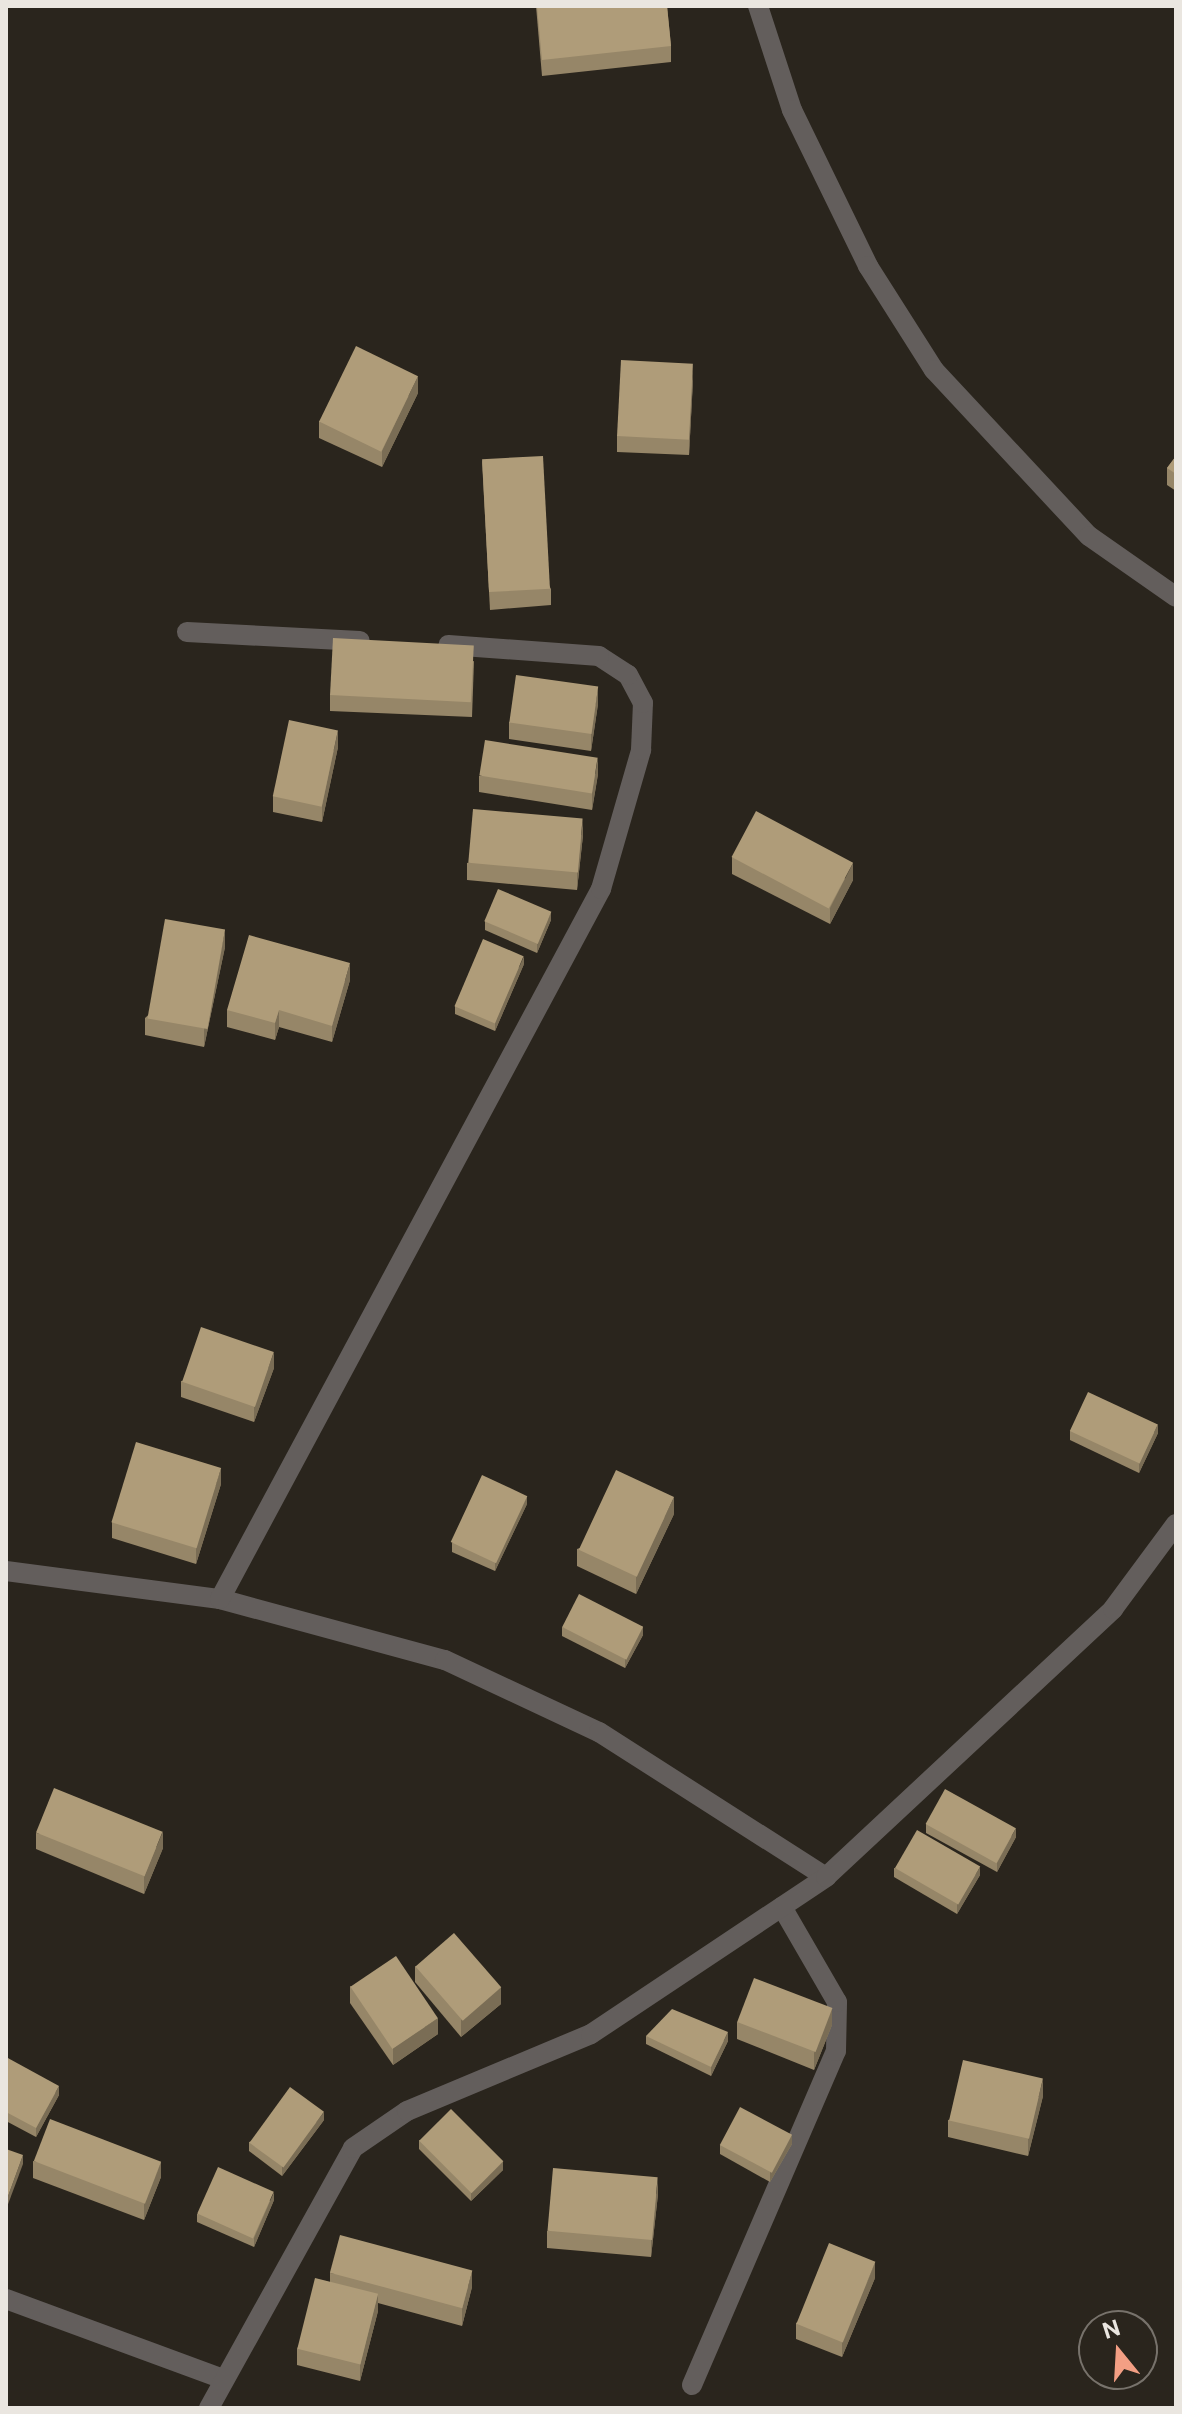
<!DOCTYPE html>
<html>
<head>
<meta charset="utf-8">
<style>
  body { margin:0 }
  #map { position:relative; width:1182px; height:2414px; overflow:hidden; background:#2a251d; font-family:"Public Sans",sans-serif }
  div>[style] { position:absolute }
  .minor>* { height:20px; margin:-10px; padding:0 10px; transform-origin:10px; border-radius:10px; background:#635e5c }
  .wall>* { inset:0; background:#968668 }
  .shaded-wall>* { inset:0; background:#7a6d55 }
  .building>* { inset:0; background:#af9c79; transform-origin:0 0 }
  span { translate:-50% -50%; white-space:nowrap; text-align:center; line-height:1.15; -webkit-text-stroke:8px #2a251d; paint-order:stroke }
  .frame { position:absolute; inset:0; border:8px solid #eae6e0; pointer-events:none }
  .north { position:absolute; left:1078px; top:2310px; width:80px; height:80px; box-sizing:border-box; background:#2a251d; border:2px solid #77726b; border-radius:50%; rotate:342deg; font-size:22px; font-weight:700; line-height:32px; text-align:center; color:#eae6e0 }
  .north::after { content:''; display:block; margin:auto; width:28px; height:36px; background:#f39f84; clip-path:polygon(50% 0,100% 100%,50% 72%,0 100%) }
</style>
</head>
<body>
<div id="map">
  <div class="minor">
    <div style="left:758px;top:6px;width:109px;rotate:71.9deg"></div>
    <div style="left:792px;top:110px;width:174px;rotate:64deg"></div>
    <div style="left:868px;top:266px;width:123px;rotate:57.6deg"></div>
    <div style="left:934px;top:370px;width:227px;rotate:47deg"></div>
    <div style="left:1089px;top:536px;width:106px;rotate:35deg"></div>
    <div style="left:187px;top:632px;width:173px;rotate:3deg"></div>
    <div style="left:6px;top:1571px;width:216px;rotate:7.5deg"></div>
    <div style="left:220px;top:1599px;width:233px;rotate:15.2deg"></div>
    <div style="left:445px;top:1660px;width:170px;rotate:25.1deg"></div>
    <div style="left:599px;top:1732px;width:269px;rotate:32.6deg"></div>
    <div style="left:220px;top:1599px;width:806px;rotate:-61.78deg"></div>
    <div style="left:601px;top:889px;width:145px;rotate:-73.9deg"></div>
    <div style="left:641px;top:750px;width:47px;rotate:-87.6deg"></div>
    <div style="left:643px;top:703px;width:32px;rotate:-118deg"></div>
    <div style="left:628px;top:675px;width:35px;rotate:-147deg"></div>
    <div style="left:599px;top:656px;width:151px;rotate:-175.8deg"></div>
    <div style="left:6px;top:2299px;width:231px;rotate:20.2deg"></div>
    <div style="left:692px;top:2385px;width:364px;rotate:-66.7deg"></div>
    <div style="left:836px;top:2051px;width:49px;rotate:-88.8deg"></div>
    <div style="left:837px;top:2002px;width:110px;rotate:-120.1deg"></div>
    <div style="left:209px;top:2408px;width:297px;rotate:-61deg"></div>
    <div style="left:353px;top:2148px;width:65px;rotate:-34.4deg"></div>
    <div style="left:407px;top:2111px;width:199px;rotate:-22.7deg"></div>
    <div style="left:591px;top:2034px;width:283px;rotate:-33.7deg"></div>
    <div style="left:826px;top:1877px;width:393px;rotate:-43deg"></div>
    <div style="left:1113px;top:1609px;width:106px;rotate:-53.5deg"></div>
  </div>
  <div class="wall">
    <div style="clip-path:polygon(536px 6px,667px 6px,671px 46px,671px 62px,542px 76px)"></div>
    <div style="clip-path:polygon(693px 380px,689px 455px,617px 452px,617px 436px)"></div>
    <div style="clip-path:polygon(418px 393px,382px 467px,319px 438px,319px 421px)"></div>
    <div style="clip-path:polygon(1176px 456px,1176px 491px,1167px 485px,1167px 468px)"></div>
    <div style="clip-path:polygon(482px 460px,551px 589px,551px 605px,490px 610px)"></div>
    <div style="clip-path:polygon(474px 661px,472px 717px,330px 711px,330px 695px)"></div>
    <div style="clip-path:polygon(598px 704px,591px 751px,509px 739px,509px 722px)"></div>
    <div style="clip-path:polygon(338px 747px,322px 822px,273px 812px,273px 796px)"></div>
    <div style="clip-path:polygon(598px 774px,592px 810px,479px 792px,479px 776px)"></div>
    <div style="clip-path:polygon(583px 835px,577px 890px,467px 880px,467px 863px)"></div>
    <div style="clip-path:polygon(732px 857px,853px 880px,830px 924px,732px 874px)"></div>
    <div style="clip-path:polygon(551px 920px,537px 953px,485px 930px,485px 921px)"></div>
    <div style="clip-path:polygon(225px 947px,204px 1047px,145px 1035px,145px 1018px)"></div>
    <div style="clip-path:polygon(524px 964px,495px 1031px,455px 1014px,455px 1006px)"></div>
    <div style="clip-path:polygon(350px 980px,332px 1042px,279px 1027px,275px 1040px,227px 1027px,227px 1010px)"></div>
    <div style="clip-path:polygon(274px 1368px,254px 1422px,181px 1397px,181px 1381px)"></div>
    <div style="clip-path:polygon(1070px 1431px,1158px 1433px,1139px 1473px,1070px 1440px)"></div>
    <div style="clip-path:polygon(221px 1484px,196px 1564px,112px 1538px,112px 1522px)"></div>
    <div style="clip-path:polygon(527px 1504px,495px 1571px,452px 1552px,452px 1543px)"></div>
    <div style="clip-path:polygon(674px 1514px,636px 1594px,577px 1566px,577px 1549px)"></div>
    <div style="clip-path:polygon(562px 1627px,643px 1635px,625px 1668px,562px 1636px)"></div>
    <div style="clip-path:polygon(926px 1824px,1016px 1837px,997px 1872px,926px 1833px)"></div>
    <div style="clip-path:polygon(36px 1833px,163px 1848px,144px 1894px,36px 1849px)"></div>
    <div style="clip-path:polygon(894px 1868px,980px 1875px,957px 1914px,894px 1877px)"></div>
    <div style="clip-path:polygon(415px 1966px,501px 2004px,461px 2037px,415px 1982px)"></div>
    <div style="clip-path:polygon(350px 1986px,438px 2034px,393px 2065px,350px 2003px)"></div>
    <div style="clip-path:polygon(737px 2022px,832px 2025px,814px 2070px,737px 2039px)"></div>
    <div style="clip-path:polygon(646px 2036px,728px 2041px,711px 2076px,646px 2044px)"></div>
    <div style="clip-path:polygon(6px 2057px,59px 2095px,36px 2137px,6px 2121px)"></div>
    <div style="clip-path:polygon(1043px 2096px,1028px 2156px,948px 2137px,948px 2120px)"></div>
    <div style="clip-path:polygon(324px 2120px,282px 2176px,249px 2151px,249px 2142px)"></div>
    <div style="clip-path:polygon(419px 2140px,503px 2170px,471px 2201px,419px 2149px)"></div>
    <div style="clip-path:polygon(792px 2144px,770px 2182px,720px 2154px,720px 2145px)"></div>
    <div style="clip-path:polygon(33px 2161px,161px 2177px,144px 2220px,33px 2178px)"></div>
    <div style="clip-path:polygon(658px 2194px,651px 2257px,547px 2248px,547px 2231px)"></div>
    <div style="clip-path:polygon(274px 2200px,254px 2247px,197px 2222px,197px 2214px)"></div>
    <div style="clip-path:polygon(330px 2273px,472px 2287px,462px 2326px,378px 2303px,378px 2311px,360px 2381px,297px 2365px,297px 2349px,330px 2282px)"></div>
    <div style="clip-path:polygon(875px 2278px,842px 2357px,796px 2339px,796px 2323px)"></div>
  </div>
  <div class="shaded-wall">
    <div style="clip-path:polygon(693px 364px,693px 380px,689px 455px,689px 439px)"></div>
    <div style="clip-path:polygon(418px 376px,418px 393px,382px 467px,382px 451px)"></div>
    <div style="clip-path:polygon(598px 687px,598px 704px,591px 751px,591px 734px)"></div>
    <div style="clip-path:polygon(338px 730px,338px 747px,322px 822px,322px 806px)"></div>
    <div style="clip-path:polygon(598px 757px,598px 774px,592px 810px,592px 793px)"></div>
    <div style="clip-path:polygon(583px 819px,583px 835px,577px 890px,577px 873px)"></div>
    <div style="clip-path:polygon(853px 863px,853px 880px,830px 924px,830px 908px)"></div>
    <div style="clip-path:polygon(551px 912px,551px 920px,537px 953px,537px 944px)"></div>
    <div style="clip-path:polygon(225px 930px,225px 947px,204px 1047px,204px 1030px)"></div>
    <div style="clip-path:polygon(524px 956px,524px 964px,495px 1031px,495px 1022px)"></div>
    <div style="clip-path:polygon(350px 963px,350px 980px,332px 1042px,332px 1026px)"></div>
    <div style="clip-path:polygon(279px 1010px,279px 1027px,275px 1040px,275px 1023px)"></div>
    <div style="clip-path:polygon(274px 1352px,274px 1368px,254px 1422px,254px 1406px)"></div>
    <div style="clip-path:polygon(1158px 1424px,1158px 1433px,1139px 1473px,1139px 1464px)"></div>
    <div style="clip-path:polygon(221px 1468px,221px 1484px,196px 1564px,196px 1547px)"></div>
    <div style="clip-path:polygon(527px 1496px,527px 1504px,495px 1571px,495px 1563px)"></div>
    <div style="clip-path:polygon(674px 1497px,674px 1514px,636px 1594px,636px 1577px)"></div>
    <div style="clip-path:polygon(643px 1626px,643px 1635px,625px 1668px,625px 1659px)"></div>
    <div style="clip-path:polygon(1016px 1828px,1016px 1837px,997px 1872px,997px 1863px)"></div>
    <div style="clip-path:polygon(163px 1831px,163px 1848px,144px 1894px,144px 1877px)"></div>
    <div style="clip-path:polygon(980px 1867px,980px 1875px,957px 1914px,957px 1905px)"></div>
    <div style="clip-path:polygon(501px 1987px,501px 2004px,461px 2037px,461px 2020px)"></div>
    <div style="clip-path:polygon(832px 2008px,832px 2025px,814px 2070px,814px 2053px)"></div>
    <div style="clip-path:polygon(438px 2018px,438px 2034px,393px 2065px,393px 2048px)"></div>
    <div style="clip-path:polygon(728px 2032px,728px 2041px,711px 2076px,711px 2067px)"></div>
    <div style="clip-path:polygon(1043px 2079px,1043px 2096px,1028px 2156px,1028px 2139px)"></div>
    <div style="clip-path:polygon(59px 2086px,59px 2095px,36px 2137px,36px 2128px)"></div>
    <div style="clip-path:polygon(324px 2112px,324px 2120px,282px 2176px,282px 2167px)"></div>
    <div style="clip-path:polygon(792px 2135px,792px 2144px,770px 2182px,770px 2173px)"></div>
    <div style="clip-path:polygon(23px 2155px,23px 2164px,7px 2207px,7px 2199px)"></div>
    <div style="clip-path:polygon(161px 2161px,161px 2177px,144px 2220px,144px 2203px)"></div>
    <div style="clip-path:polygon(503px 2161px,503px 2170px,471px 2201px,471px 2192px)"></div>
    <div style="clip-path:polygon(658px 2178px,658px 2194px,651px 2257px,651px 2240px)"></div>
    <div style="clip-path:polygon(274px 2192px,274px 2200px,254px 2247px,254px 2238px)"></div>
    <div style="clip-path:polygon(875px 2262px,875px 2278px,842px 2357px,842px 2341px)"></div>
    <div style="clip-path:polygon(472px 2271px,472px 2287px,462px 2326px,462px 2309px)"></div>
    <div style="clip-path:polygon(378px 2294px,378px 2311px,360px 2381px,360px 2365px)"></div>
  </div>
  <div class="building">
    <div style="clip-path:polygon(537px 6px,667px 6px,671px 46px,542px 60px)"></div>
    <div style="left:356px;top:346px;width:69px;height:84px;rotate:26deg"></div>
    <div style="left:621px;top:360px;width:72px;height:76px;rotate:3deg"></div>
    <div style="left:543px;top:456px;width:133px;height:61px;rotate:87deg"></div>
    <div style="clip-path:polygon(1176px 456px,1176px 474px,1167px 468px)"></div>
    <div style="left:333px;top:638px;width:141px;height:57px;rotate:3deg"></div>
    <div style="left:516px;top:675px;width:83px;height:48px;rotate:8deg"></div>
    <div style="left:289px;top:720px;width:50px;height:78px;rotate:12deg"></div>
    <div style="left:485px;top:740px;width:114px;height:36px;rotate:9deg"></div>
    <div style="left:473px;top:809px;width:110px;height:54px;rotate:5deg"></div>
    <div style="left:756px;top:811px;width:110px;height:52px;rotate:28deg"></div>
    <div style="left:498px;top:889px;width:58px;height:35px;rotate:23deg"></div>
    <div style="left:165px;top:919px;width:61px;height:101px;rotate:10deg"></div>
    <div style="clip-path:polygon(249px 935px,350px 963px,332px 1026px,279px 1010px,275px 1023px,227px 1010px)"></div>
    <div style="left:483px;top:939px;width:44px;height:73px;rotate:23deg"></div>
    <div style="left:201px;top:1327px;width:77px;height:58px;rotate:19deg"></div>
    <div style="left:1088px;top:1392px;width:77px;height:43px;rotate:25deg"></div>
    <div style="left:136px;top:1442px;width:89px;height:84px;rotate:17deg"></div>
    <div style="left:616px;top:1470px;width:64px;height:88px;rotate:25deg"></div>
    <div style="left:482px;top:1475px;width:50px;height:74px;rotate:25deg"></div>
    <div style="left:579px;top:1594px;width:72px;height:37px;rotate:27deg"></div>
    <div style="left:54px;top:1788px;width:117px;height:48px;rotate:22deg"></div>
    <div style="left:945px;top:1789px;width:81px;height:40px;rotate:29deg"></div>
    <div style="left:917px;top:1830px;width:73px;height:44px;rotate:30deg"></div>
    <div style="left:454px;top:1933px;width:72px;height:51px;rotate:49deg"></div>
    <div style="left:396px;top:1956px;width:75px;height:55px;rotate:56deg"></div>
    <div style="left:754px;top:1978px;width:84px;height:47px;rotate:21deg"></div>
    <div style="clip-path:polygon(672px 2009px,728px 2032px,711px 2067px,646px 2036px)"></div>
    <div style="clip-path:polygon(6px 2057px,59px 2086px,36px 2128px,6px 2112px)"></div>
    <div style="left:963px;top:2060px;width:82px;height:62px;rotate:13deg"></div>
    <div style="left:290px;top:2087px;width:42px;height:69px;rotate:36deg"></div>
    <div style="left:740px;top:2107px;width:59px;height:43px;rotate:28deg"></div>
    <div style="left:451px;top:2109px;width:74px;height:45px;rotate:45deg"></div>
    <div style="left:50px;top:2119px;width:119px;height:45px;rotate:21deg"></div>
    <div style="clip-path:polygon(6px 2149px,23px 2155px,7px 2199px,6px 2198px)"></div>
    <div style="left:218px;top:2167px;width:61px;height:51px;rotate:24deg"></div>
    <div style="left:553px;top:2168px;width:105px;height:63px;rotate:5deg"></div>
    <div style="left:340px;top:2235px;width:137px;height:39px;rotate:15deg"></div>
    <div style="left:829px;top:2243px;width:50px;height:87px;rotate:22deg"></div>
    <div style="left:315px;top:2278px;width:65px;height:73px;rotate:14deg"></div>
  </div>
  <div class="frame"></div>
  <div class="north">N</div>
</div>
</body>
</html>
